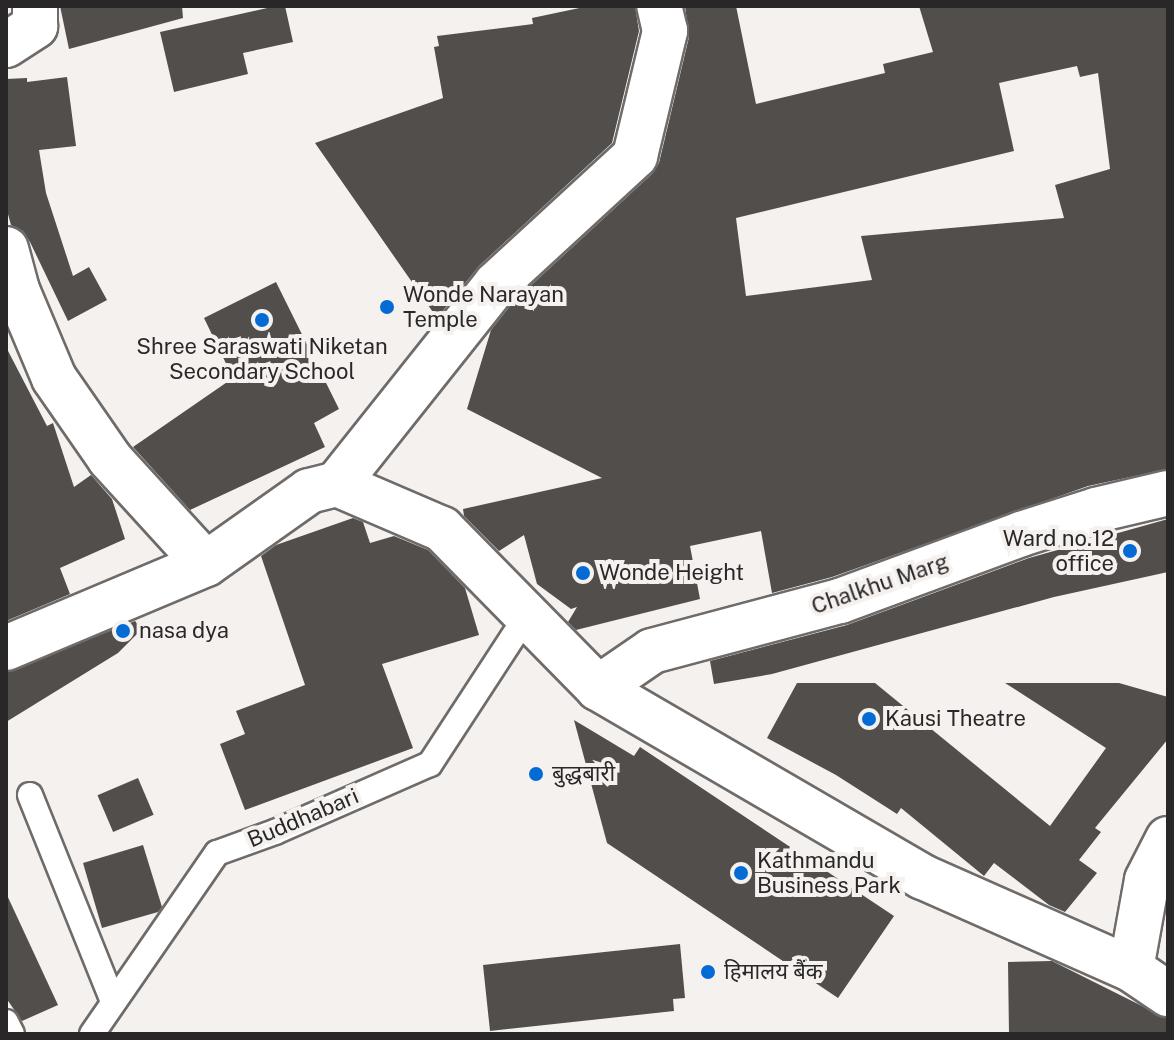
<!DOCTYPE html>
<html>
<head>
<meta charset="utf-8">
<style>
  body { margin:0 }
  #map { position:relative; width:1174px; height:1040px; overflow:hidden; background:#f5f1ef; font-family:"Public Sans","Noto Sans Devanagari",sans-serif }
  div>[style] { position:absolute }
  .building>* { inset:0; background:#514e4c; transform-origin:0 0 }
  .roads { filter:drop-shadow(2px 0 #6e6b69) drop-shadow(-2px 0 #6e6b69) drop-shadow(0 2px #6e6b69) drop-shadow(0 -2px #6e6b69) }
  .service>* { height:24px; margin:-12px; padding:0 12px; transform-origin:12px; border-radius:12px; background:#fff }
  .minor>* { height:44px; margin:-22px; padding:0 22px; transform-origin:22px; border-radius:22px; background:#fff }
  .dots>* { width:22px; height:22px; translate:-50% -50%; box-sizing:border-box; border:4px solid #f5f1ef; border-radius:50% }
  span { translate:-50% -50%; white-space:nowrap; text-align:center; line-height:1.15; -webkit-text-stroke:8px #f5f1ef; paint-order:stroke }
  .poi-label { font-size:22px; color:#292727 }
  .left { translate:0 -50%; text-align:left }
  .right { translate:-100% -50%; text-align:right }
  .street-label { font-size:22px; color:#292727 }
  .frame { position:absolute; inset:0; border:8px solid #292727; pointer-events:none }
</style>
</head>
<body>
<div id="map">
  <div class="building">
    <div style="clip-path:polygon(60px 6px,182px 6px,183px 18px,69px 49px)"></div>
    <div style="clip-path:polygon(276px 6px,285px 6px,293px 42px,243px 53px,248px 74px,174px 92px,160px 32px)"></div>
    <div style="clip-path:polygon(589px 6px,635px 6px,639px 31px,612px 143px,479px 266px,437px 318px,315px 143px,443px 98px,434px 47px,439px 46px,437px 36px,533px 24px,532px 18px)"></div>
    <div style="clip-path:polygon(evenodd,685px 6px,736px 6px,756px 104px,885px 73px,883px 64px,933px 52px,919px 6px,1168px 6px,1168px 469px,1088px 486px,832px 577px,772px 593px,761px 531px,690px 546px,700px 599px,576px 630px,568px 622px,577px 607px,571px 609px,537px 584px,524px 535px,499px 551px,464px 516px,463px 509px,602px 478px,467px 409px,491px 330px,514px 301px,652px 174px,659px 163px,689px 37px,685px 6px,1077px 66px,1080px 77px,1098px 73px,1110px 169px,1055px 185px,1064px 218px,861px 236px,872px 280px,746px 296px,736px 218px,1014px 151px,999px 83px,1077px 66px)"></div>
    <div style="clip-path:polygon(67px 77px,76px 146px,39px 150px,46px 193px,73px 276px,89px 267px,107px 300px,68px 321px,30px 242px,23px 231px,11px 225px,6px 207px,6px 79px,27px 78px,27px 82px)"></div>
    <div style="clip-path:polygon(276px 282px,339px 409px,314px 423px,325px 447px,190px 510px,133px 447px,233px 378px,204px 318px)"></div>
    <div style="clip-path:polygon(6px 347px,47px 426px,53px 423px,74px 487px,91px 475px,112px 499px,125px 539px,60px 568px,70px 594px,6px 621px)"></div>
    <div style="clip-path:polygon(353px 518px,363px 522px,370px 543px,394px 536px,428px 550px,465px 588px,479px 635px,382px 664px,413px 748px,245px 810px,220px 744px,245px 734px,236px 711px,305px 685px,261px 556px,276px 545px)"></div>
    <div style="clip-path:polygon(1168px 519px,1168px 572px,1054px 597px,772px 674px,714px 684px,710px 661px,847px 625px,1029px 558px)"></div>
    <div style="clip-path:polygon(135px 621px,142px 629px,118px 653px,6px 722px,6px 672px)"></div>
    <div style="clip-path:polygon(797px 683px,875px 683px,1050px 826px,1106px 748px,1005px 683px,1119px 683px,1168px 697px,1168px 739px,1095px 828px,1101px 832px,1079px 860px,1097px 873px,1065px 912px,1049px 905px,994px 863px,984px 876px,901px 808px,897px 814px,836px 775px,767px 738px)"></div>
    <div style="clip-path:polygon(574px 720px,634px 756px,640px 747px,894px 916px,838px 998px,607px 843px)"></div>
    <div style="left:138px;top:778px;width:40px;height:44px;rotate:67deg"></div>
    <div style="clip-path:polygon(143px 845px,162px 907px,158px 912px,102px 928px,83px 863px)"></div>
    <div style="clip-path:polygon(6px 893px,58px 1005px,22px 1021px,6px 998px)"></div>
    <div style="clip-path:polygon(680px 944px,685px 998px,673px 999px,674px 1011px,490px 1031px,483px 965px)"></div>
    <div style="clip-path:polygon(1052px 961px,1168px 1019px,1168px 1034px,1009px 1034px,1008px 962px)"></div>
  </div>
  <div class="roads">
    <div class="service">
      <div style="left:30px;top:795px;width:222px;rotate:68.1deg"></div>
      <div style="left:6px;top:1022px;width:13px;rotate:63deg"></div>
      <div style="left:92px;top:1034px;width:220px;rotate:-55.4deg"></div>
      <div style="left:217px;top:853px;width:62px;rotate:-19.9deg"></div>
      <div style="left:275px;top:832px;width:169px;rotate:-23.7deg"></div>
      <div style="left:430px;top:764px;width:176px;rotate:-56.9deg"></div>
    </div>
    <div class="minor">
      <div style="left:6px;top:45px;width:35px;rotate:-33deg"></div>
      <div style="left:35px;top:26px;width:20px;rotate:-90deg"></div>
      <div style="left:6px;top:249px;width:42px;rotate:75deg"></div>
      <div style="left:17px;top:290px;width:95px;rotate:67.2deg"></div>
      <div style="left:54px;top:378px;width:98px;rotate:55.3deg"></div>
      <div style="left:110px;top:459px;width:142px;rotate:47.6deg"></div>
      <div style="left:206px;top:564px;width:126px;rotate:-35.3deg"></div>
      <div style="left:309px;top:491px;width:29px;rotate:-14deg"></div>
      <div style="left:337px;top:484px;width:256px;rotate:-51.5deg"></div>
      <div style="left:496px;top:284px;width:189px;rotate:-42.6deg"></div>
      <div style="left:635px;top:156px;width:129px;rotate:-76.5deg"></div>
      <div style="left:665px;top:31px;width:26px;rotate:-103deg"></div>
      <div style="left:337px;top:484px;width:114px;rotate:23.2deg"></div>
      <div style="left:442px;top:529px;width:223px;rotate:45.5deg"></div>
      <div style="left:598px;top:688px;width:376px;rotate:30.2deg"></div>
      <div style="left:923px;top:877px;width:227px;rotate:23.9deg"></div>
      <div style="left:1131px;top:969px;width:45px;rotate:34deg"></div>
      <div style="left:6px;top:648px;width:217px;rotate:-22.8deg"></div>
      <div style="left:598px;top:688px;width:65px;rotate:-34.4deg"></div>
      <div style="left:652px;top:651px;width:195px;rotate:-14.9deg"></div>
      <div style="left:840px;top:601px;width:193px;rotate:-20.3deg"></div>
      <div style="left:1021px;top:534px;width:79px;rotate:-17.7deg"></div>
      <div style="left:1096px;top:510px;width:74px;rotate:-13.3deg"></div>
      <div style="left:1131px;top:969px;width:90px;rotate:-79.8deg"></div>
      <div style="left:1147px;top:880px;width:46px;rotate:-62.9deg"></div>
    </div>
  </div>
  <div class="dots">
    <div style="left:387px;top:307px;background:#036bd3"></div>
    <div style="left:262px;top:320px;background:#036bd3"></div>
    <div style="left:1130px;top:551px;background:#036bd3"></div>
    <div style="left:583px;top:573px;background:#036bd3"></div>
    <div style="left:123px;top:631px;background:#036bd3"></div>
    <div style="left:869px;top:719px;background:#036bd3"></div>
    <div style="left:536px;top:774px;background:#036bd3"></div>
    <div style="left:741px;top:873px;background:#036bd3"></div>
    <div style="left:708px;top:972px;background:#036bd3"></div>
  </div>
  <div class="poi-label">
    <span class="left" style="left:403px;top:307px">Wonde Narayan<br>Temple</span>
    <span style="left:262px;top:359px">Shree Saraswati Niketan<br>Secondary School</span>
    <span class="right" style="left:1114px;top:551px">Ward no.12<br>office</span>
    <span class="left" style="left:599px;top:573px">Wonde Height</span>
    <span class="left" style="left:139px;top:631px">nasa dya</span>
    <span class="left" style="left:885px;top:719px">Kausi Theatre</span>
    <span class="left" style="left:552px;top:774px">बुद्धबारी</span>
    <span class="left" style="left:757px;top:873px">Kathmandu<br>Business Park</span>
    <span class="left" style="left:724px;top:972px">हिमालय बैंक</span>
  </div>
  <div class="street-label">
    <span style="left:880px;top:584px;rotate:-19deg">Chalkhu Marg</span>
    <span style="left:303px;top:818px;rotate:-23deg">Buddhabari</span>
  </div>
  <div class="frame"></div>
</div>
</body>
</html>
